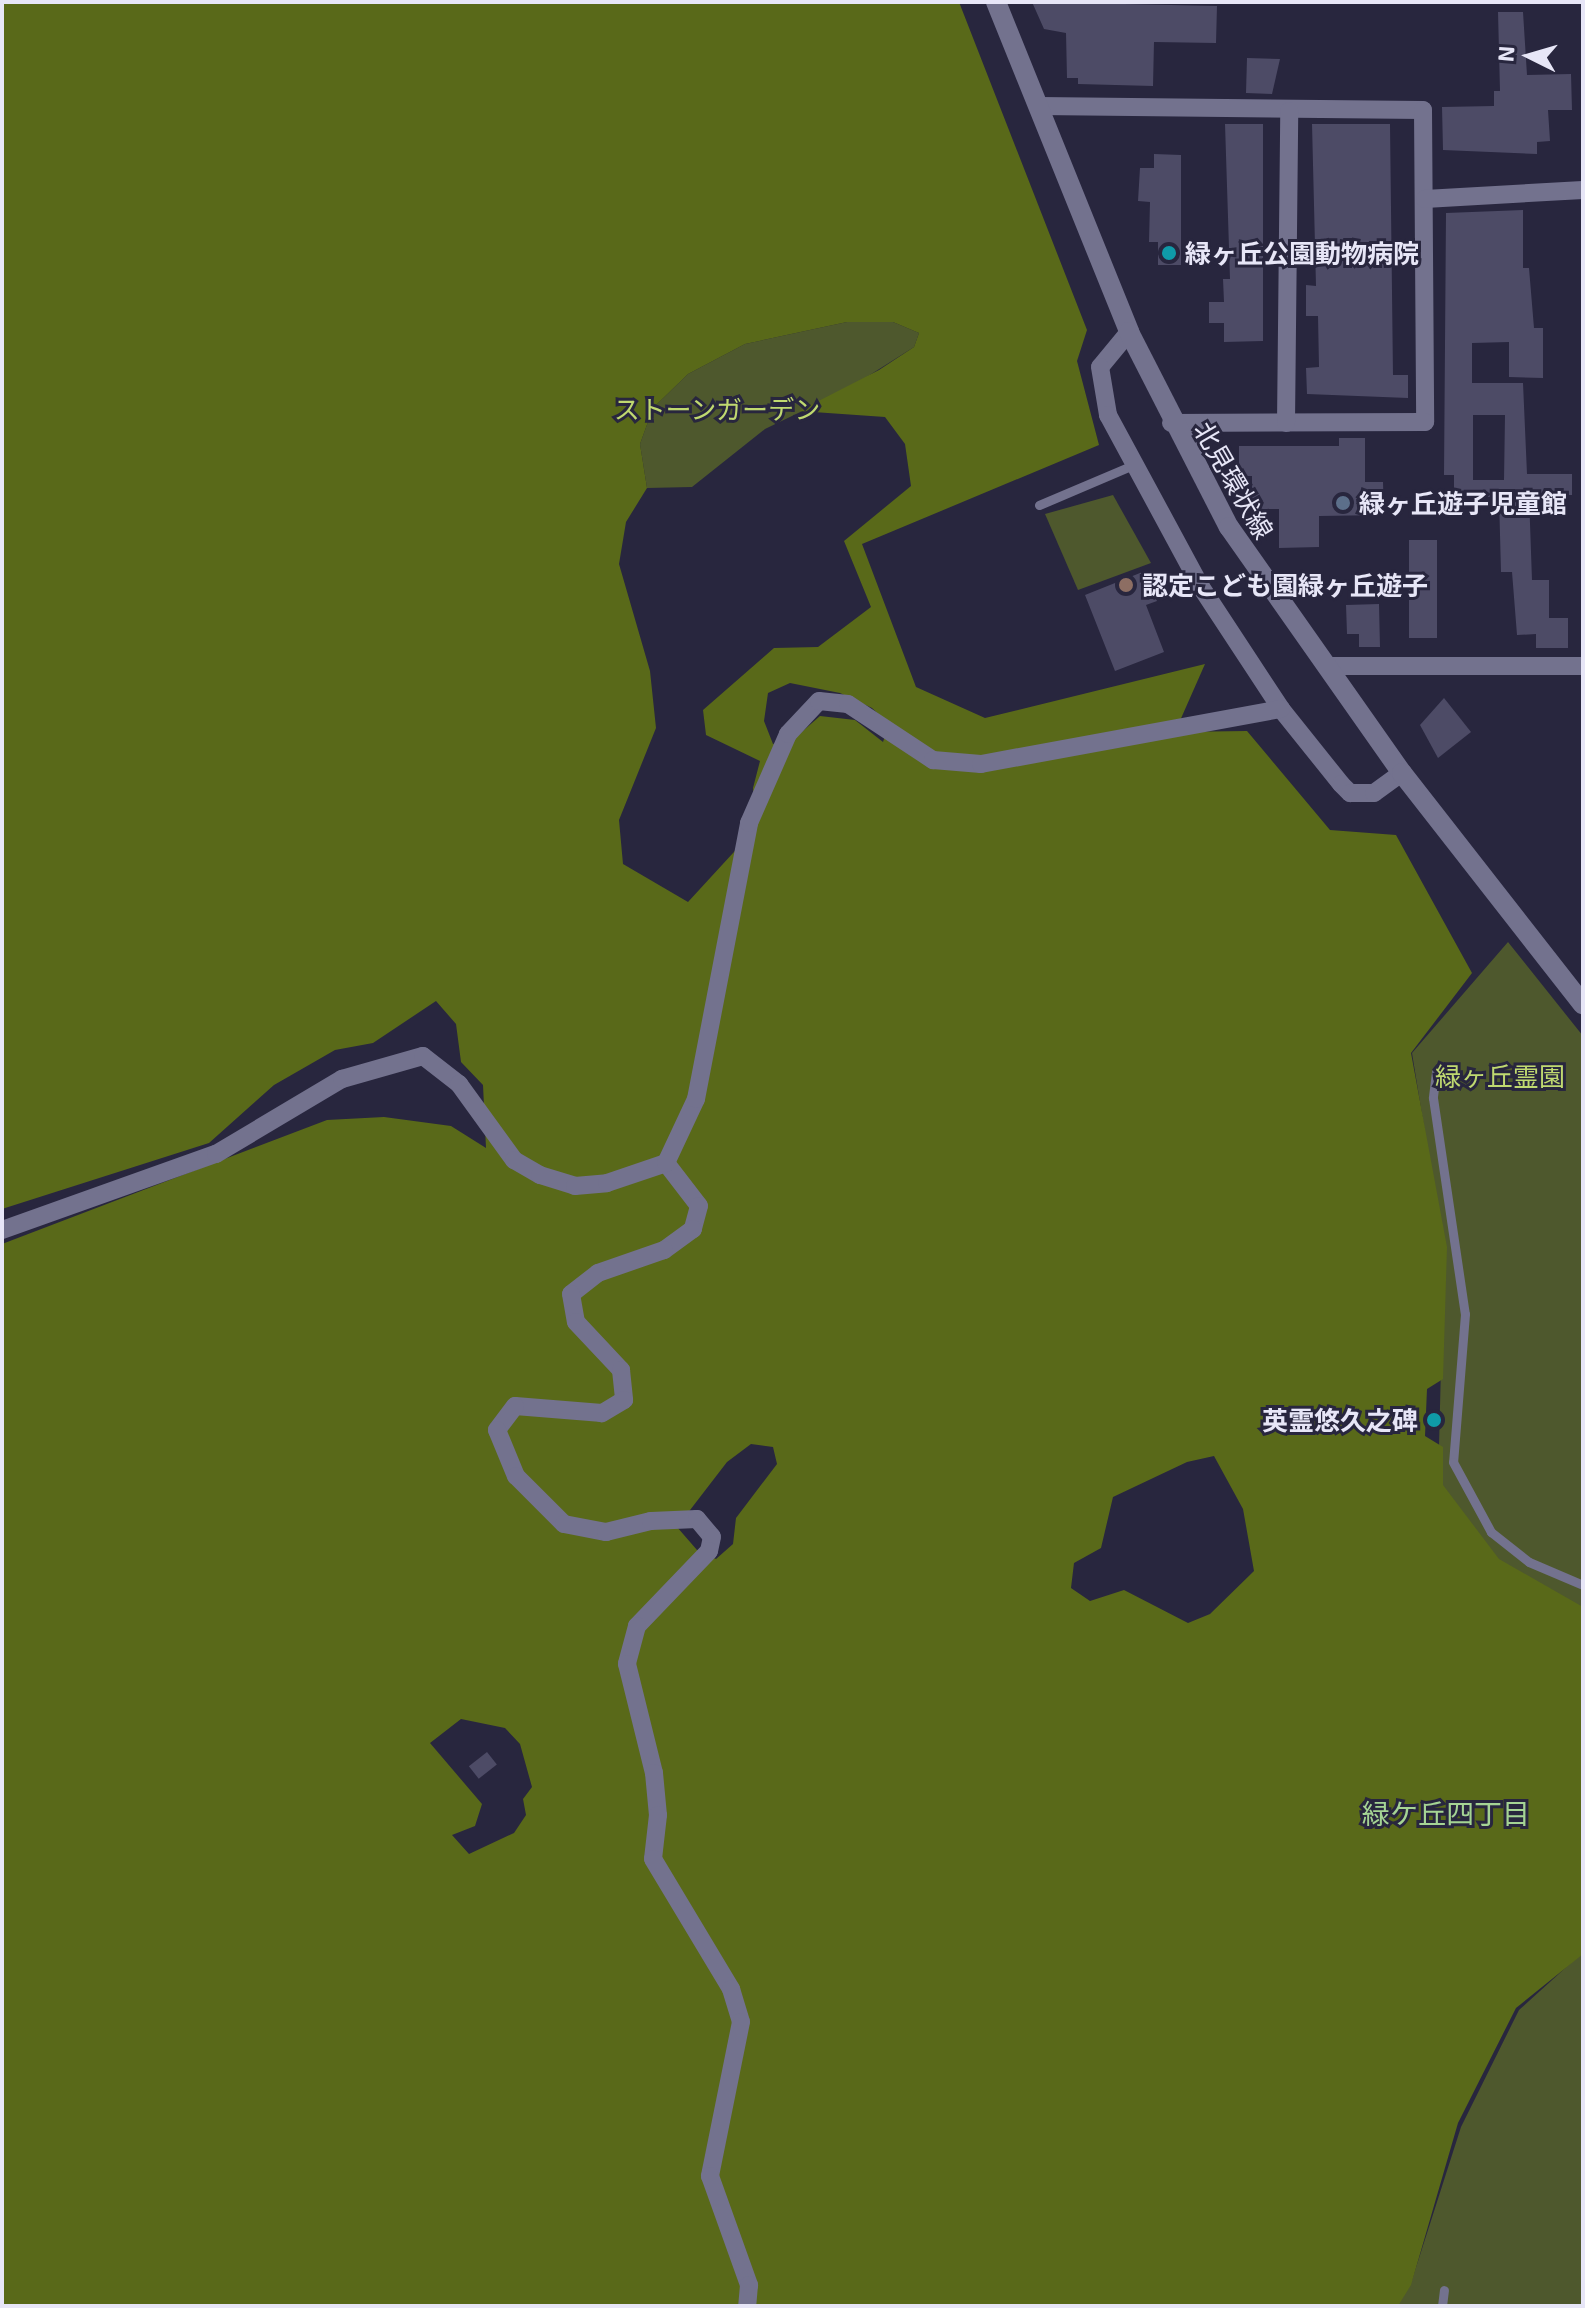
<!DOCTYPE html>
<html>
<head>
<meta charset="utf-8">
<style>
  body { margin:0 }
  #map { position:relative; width:1585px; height:2308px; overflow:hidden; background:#28263e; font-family:"Exo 2","Noto Sans JP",sans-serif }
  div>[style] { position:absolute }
  .green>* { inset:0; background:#4e582d }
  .forest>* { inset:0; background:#596919 }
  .building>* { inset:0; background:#4d4b66; transform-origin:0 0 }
  .service>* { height:9px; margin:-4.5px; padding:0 4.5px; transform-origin:4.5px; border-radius:4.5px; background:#73728e }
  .minor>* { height:18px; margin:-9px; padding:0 9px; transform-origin:9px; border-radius:9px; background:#73728e }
  .secondary>* { height:20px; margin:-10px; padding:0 10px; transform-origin:10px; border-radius:10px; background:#73728e }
  .dots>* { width:22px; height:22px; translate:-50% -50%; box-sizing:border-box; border:4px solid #28263e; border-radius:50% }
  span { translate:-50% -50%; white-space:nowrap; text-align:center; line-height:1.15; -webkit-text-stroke:6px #28263e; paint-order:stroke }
  .poi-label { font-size:26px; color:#e7e6f7; font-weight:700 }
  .left { translate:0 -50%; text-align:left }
  .right { translate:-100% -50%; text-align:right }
  .park-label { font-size:26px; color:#c0d970 }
  .street-label { font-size:26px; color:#e7e6f7 }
  .neighbourhood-label { font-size:28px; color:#a5d494 }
  .frame { position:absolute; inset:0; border:4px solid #e7e6f7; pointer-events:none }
  .north { position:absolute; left:1489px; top:16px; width:80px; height:80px; -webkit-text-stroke:6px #28263e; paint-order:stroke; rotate:275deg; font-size:22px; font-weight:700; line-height:32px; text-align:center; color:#e7e6f7 }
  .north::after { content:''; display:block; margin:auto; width:28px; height:36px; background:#e7e6f7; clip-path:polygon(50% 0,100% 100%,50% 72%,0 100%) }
</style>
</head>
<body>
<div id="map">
  <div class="green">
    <div style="clip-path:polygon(847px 322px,893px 322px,919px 333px,914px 347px,846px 390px,765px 429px,692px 487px,647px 488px,640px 444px,653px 408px,688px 374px,745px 344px)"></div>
    <div style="clip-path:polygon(1113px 495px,1151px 563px,1078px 590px,1045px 514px)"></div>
    <div style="clip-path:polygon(1508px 942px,1583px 1036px,1583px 1614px,1493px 1563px,1438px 1485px,1444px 1249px,1412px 1053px)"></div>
    <div style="clip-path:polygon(1583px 1952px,1583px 2306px,1397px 2306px,1412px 2280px,1461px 2127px,1519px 2010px)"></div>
  </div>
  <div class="forest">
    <div style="clip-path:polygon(evenodd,2px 2px,959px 2px,1087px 330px,1077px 361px,1099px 445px,862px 544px,916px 687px,985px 718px,1205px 664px,1175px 732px,1247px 731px,1330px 830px,1396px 835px,1472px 973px,1411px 1053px,1447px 1247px,1443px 1379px,1427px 1389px,1425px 1436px,1443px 1447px,1443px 1485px,1499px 1559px,1583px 1607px,1583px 1954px,1516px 2008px,1458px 2123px,1411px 2285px,1398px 2306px,2px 2306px,2px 1244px,327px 1120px,384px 1117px,451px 1126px,486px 1148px,483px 1085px,461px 1062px,456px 1024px,436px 1001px,373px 1043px,335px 1050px,274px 1085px,209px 1143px,2px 1209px,2px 2px,847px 322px,893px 322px,919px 333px,914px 347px,879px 370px,799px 411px,885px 417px,905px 444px,911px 486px,844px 541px,871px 607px,818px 647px,774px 648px,703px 710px,706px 735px,760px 761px,753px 788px,756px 828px,688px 902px,623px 864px,619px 820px,656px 728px,650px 671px,619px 564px,626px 522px,647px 488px,640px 444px,653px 408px,688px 374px,745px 344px,847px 322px,2px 2px,790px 683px,840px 693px,872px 708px,889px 724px,883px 742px,855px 720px,820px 716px,796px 737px,773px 744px,764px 721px,768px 693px,790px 683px,2px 2px,751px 1444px,773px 1447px,777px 1464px,736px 1518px,733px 1544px,716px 1559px,697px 1550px,677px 1527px,727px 1462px,751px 1444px,2px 2px,1214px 1456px,1243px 1509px,1254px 1571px,1210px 1614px,1188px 1623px,1124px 1590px,1090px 1601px,1071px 1588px,1074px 1563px,1101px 1548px,1113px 1497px,1187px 1462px,1214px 1456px,2px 2px,461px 1719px,505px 1728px,520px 1744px,532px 1787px,523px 1799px,526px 1815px,514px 1833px,469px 1854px,452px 1835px,475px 1826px,482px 1804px,430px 1743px,461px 1719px)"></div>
  </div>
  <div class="building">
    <div style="clip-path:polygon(1032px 2px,1217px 6px,1216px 43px,1154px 42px,1153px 86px,1078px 84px,1078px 78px,1067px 78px,1066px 33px,1044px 29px)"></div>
    <div style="clip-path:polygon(1498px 12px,1523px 12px,1527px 75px,1571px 74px,1572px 110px,1548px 110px,1550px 141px,1537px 142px,1537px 154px,1443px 150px,1442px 107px,1494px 106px,1494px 91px,1500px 91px)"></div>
    <div style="clip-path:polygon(1247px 58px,1280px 59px,1272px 94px,1246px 93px)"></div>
    <div style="clip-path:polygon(1225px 124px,1263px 124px,1263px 341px,1224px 342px,1224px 323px,1209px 323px,1209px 302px,1224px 302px,1223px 279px,1230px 279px)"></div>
    <div style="clip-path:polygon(1312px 124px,1390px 124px,1393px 375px,1408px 375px,1408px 398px,1307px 394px,1306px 368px,1319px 367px,1318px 316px,1306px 316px,1306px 285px,1316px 286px)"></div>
    <div style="clip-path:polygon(1154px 154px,1181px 155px,1181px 265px,1158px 265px,1158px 242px,1149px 242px,1150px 202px,1138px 201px,1140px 168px,1154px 168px)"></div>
    <div style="clip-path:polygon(evenodd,1523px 210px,1523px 268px,1529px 268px,1534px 328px,1543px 328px,1543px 378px,1509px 377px,1509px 342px,1472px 343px,1472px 383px,1523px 383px,1527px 474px,1572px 474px,1572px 495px,1529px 495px,1532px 580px,1549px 580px,1549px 618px,1568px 618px,1568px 648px,1536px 648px,1536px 634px,1517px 635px,1512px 572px,1501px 572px,1499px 497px,1454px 497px,1454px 475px,1444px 475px,1446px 213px,1523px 210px,1473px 415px,1505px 415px,1504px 480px,1473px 480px,1473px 415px)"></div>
    <div style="clip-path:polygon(1339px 438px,1365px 438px,1365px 482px,1383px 482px,1384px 515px,1319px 516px,1319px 547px,1279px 548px,1279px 509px,1260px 509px,1252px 499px,1252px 476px,1239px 476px,1239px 446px,1339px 446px)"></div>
    <div style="left:1409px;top:540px;width:28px;height:98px"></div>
    <div style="clip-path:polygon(1145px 571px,1157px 601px,1146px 605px,1164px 652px,1115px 671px,1085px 595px)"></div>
    <div style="clip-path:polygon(1379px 604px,1380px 647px,1359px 647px,1359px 634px,1347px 634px,1346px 605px)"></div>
    <div style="clip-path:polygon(1444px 698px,1471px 732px,1438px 758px,1420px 725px)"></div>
    <div style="left:487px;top:1752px;width:16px;height:23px;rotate:52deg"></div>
  </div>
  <div class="service">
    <div style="left:1039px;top:505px;width:100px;rotate:-23deg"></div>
    <div style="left:1436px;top:1072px;width:26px;rotate:97deg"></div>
    <div style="left:1433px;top:1098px;width:218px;rotate:81.6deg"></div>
    <div style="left:1465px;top:1314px;width:148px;rotate:94.6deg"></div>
    <div style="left:1453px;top:1462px;width:80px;rotate:61.5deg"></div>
    <div style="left:1491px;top:1532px;width:48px;rotate:38.3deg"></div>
    <div style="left:1529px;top:1562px;width:59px;rotate:23.1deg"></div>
    <div style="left:1442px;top:2306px;width:16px;rotate:-83deg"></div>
  </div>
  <div class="minor">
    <div style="left:1039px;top:106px;width:384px;rotate:0.6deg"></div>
    <div style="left:1423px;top:110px;width:312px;rotate:89.6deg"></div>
    <div style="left:1425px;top:422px;width:254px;rotate:179.8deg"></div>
    <div style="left:1425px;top:199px;width:158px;rotate:-3.3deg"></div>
    <div style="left:1129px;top:332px;width:45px;rotate:129.6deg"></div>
    <div style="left:1100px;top:367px;width:49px;rotate:80.5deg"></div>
    <div style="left:1108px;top:415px;width:196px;rotate:61.6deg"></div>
    <div style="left:1201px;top:587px;width:146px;rotate:56.7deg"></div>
    <div style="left:1281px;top:709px;width:96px;rotate:51.3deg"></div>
    <div style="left:1341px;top:784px;width:13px;rotate:45deg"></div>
    <div style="left:1350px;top:793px;width:24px"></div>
    <div style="left:1374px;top:793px;width:34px;rotate:-36deg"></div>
    <div style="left:1286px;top:423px;width:312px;rotate:-89.4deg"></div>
    <div style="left:1328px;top:666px;width:255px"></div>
    <div style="left:666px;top:1163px;width:54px;rotate:52.5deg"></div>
    <div style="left:699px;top:1206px;width:24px;rotate:105deg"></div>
    <div style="left:693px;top:1229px;width:36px;rotate:144deg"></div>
    <div style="left:664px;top:1250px;width:70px;rotate:160.8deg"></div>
    <div style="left:598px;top:1273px;width:34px;rotate:142deg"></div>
    <div style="left:571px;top:1294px;width:28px;rotate:80deg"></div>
    <div style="left:576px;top:1322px;width:66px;rotate:46.8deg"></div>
    <div style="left:621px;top:1370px;width:30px;rotate:84deg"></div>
    <div style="left:624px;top:1400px;width:26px;rotate:149deg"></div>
    <div style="left:602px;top:1413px;width:87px;rotate:-175.4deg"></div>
    <div style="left:515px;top:1406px;width:30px;rotate:127deg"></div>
    <div style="left:497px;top:1430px;width:50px;rotate:67.6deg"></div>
    <div style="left:516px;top:1476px;width:68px;rotate:45deg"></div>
    <div style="left:564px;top:1524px;width:43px;rotate:10.8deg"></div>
    <div style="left:606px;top:1532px;width:46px;rotate:-13.7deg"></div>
    <div style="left:651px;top:1521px;width:46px;rotate:-2.5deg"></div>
    <div style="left:697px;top:1519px;width:23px;rotate:50deg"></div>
    <div style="left:712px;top:1537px;width:14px;rotate:102deg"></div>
    <div style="left:709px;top:1551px;width:104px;rotate:133.8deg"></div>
    <div style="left:637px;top:1626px;width:39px;rotate:105deg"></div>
    <div style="left:627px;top:1664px;width:112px;rotate:76.1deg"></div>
    <div style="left:654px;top:1773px;width:42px;rotate:84.6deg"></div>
    <div style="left:658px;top:1815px;width:44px;rotate:96.5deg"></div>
    <div style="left:653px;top:1859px;width:152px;rotate:59deg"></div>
    <div style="left:731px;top:1989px;width:34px;rotate:73deg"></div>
    <div style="left:741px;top:2022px;width:157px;rotate:101.4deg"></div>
    <div style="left:710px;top:2176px;width:116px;rotate:70.3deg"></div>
    <div style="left:749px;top:2285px;width:21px;rotate:95deg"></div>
    <div style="left:2px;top:1230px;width:227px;rotate:-19.6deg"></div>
    <div style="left:216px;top:1154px;width:147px;rotate:-30.8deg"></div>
    <div style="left:342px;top:1079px;width:84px;rotate:-15.9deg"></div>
    <div style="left:423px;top:1056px;width:46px;rotate:37.9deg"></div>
    <div style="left:459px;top:1084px;width:94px;rotate:54.1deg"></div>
    <div style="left:514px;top:1160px;width:30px;rotate:30deg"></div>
    <div style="left:540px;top:1175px;width:37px;rotate:17deg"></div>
    <div style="left:575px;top:1186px;width:32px;rotate:-5deg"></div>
    <div style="left:607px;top:1183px;width:62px;rotate:-18.7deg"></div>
    <div style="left:666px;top:1163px;width:71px;rotate:-64.9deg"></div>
    <div style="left:696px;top:1099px;width:281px;rotate:-79.1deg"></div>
    <div style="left:749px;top:823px;width:97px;rotate:-66.3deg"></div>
    <div style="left:788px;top:734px;width:45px;rotate:-46.8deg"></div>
    <div style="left:819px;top:701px;width:29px;rotate:6deg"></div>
    <div style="left:848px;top:704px;width:102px;rotate:33.4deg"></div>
    <div style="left:933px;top:760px;width:48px;rotate:4.8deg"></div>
    <div style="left:981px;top:764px;width:305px;rotate:-10.4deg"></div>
  </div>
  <div class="secondary">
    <div style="left:996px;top:2px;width:356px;rotate:68deg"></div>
    <div style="left:1129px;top:332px;width:219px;rotate:62.9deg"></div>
    <div style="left:1229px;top:527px;width:301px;rotate:54.9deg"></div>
    <div style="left:1402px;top:773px;width:294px;rotate:52deg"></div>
  </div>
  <div class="dots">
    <div style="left:1169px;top:253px;background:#0f9aa8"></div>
    <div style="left:1343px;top:503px;background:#5c6f8a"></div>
    <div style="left:1126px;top:585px;background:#8d6e63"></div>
    <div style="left:1434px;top:1420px;background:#0f9aa8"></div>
  </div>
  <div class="poi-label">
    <span class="left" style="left:1185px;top:253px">緑ヶ丘公園動物病院</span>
    <span class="left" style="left:1359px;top:503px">緑ヶ丘遊子児童館</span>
    <span class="left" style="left:1142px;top:585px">認定こども園緑ヶ丘遊子</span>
    <span class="right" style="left:1418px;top:1420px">英霊悠久之碑</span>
  </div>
  <div class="park-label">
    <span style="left:717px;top:409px">ストーンガーデン</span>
    <span style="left:1500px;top:1076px">緑ヶ丘霊園</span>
  </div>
  <div class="street-label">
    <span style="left:1234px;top:480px;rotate:60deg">北見環状線</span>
  </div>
  <div class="neighbourhood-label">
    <span style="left:1446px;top:1813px">緑ケ丘四丁目</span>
  </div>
  <div class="frame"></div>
  <div class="north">N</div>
</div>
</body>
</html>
